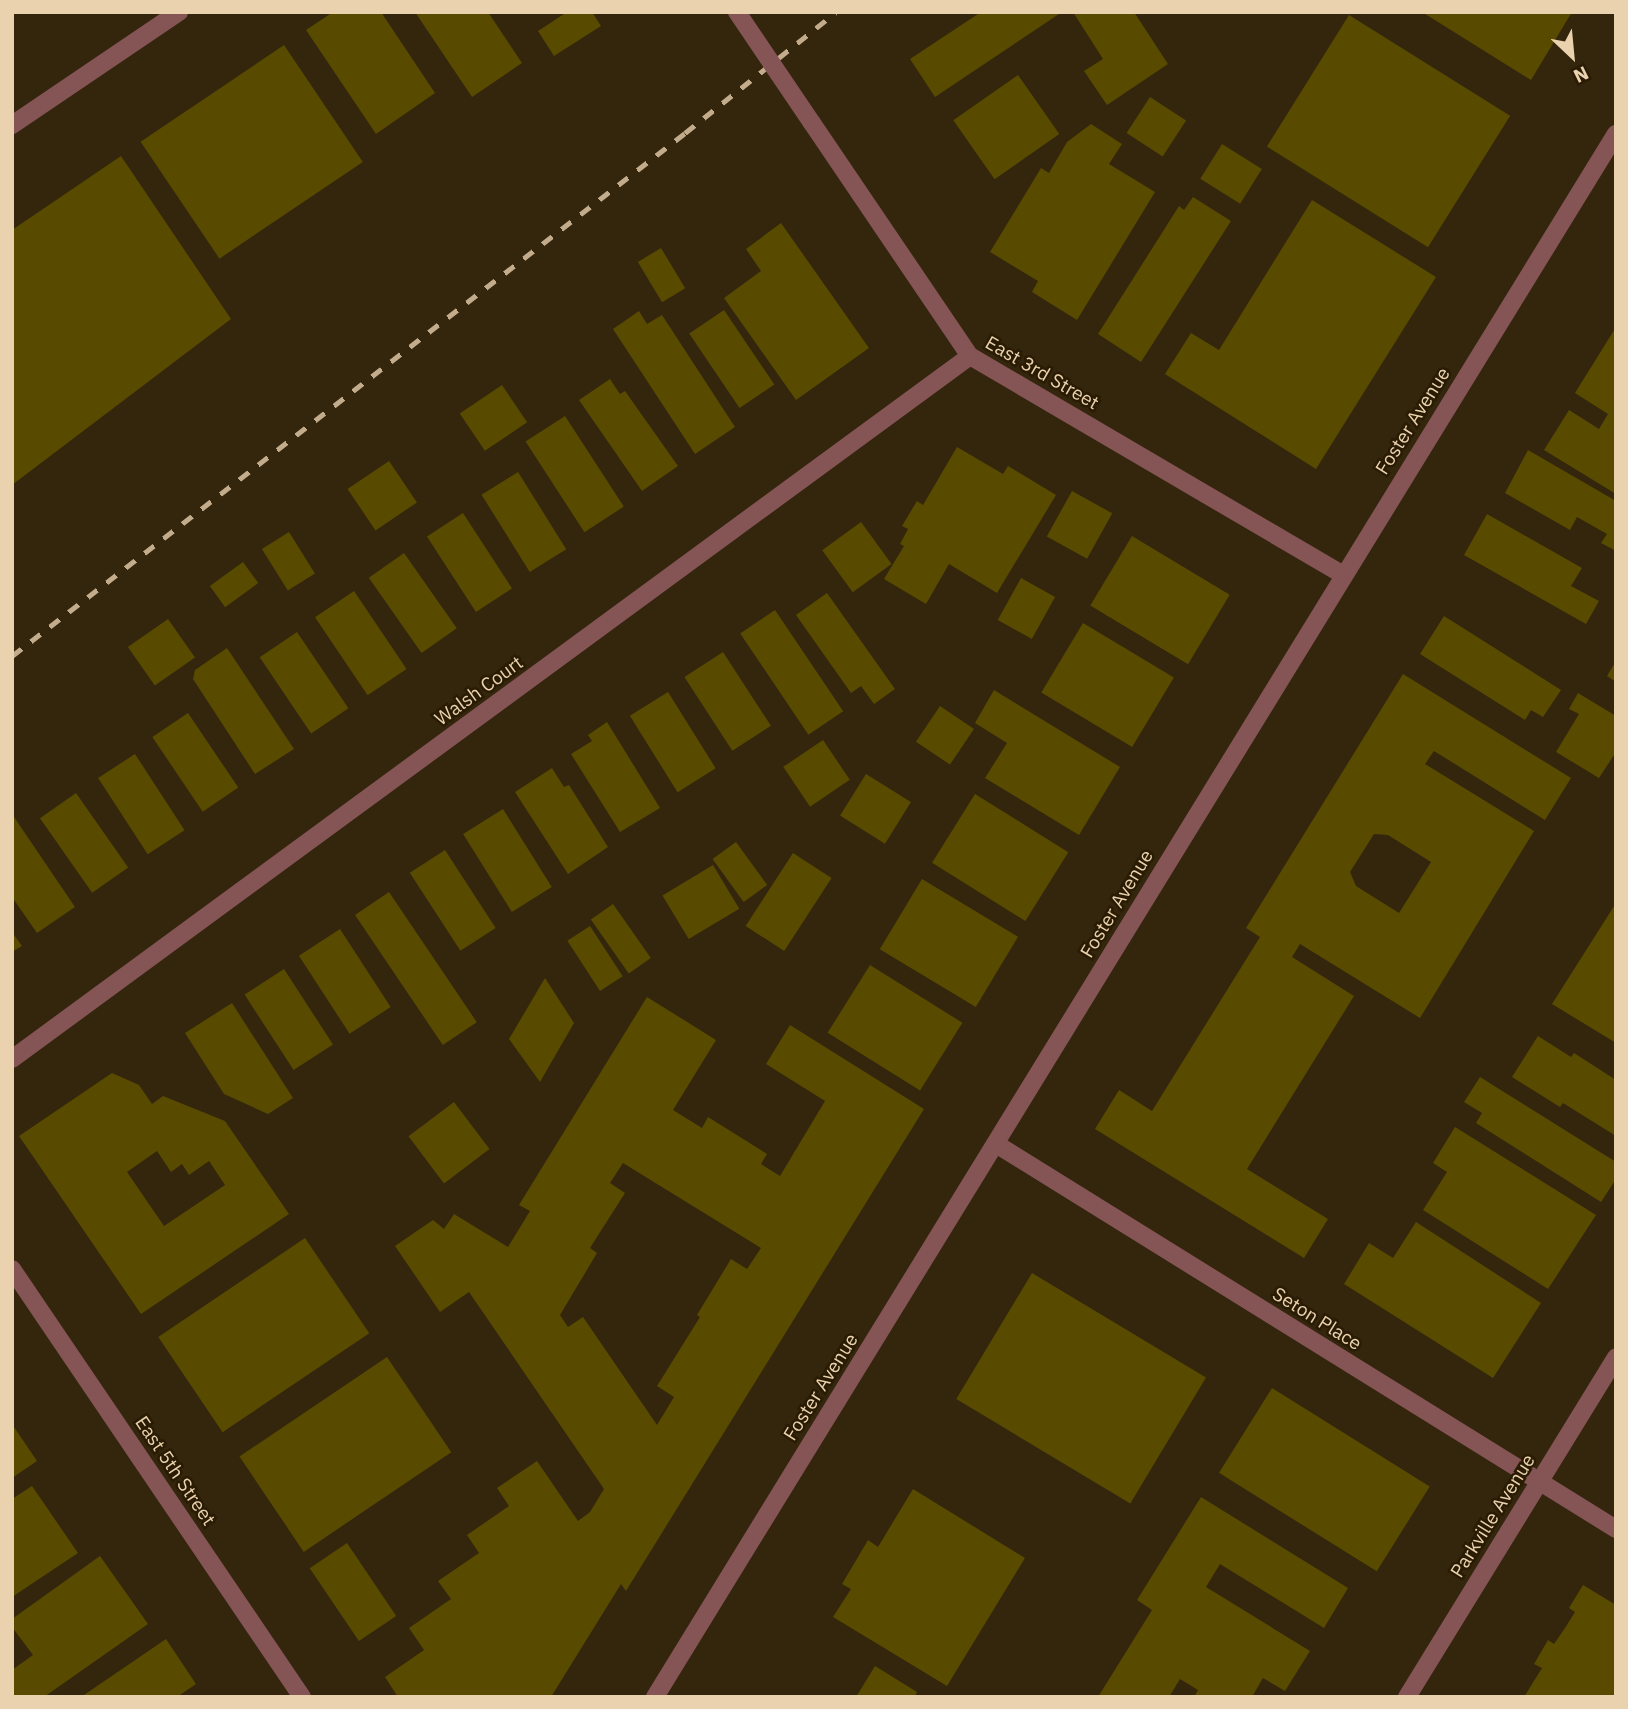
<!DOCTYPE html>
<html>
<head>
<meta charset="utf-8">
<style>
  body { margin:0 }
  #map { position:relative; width:1628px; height:1709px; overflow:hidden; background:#34250d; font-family:"IBM Plex Sans",sans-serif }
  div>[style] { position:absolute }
  .building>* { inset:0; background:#584b00; transform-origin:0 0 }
  .minor>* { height:18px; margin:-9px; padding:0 9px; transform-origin:9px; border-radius:9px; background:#855455 }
  .rail>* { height:5px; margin-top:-2.5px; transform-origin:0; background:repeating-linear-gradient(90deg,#c2ac8b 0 12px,transparent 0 24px) }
  .minor-bridge>* { height:18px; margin:-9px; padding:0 9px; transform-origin:9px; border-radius:9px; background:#855455 }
  span { translate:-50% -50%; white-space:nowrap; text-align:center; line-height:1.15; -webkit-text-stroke:5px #2a1c04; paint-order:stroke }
  .street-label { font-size:19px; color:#ead2ae }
  .frame { position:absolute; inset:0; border:14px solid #ead2ae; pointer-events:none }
  .north { position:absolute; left:1537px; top:21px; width:70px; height:70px; -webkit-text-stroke:5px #2a1c04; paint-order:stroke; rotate:154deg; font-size:19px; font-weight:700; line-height:28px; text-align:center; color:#ead2ae }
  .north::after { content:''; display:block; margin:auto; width:24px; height:32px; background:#ead2ae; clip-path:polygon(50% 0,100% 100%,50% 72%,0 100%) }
</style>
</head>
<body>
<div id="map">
  <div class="building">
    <div style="clip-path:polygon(333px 12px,381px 12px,435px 93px,376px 134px,306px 30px)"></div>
    <div style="clip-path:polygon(415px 12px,488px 12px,522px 63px,472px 97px)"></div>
    <div style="clip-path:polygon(567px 12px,592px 12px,601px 26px,554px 56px,538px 31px)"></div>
    <div style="clip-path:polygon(981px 12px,1062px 12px,935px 97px,910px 59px)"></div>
    <div style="clip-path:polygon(1073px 12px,1134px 12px,1168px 64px,1107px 105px,1084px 71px,1103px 59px)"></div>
    <div style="clip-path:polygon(1422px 12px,1572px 12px,1531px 80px)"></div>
    <div style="left:1349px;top:15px;width:190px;height:155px;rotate:32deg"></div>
    <div style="left:284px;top:45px;width:141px;height:173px;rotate:56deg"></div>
    <div style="left:1018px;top:75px;width:72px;height:79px;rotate:55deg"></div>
    <div style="left:1150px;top:97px;width:43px;height:43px;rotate:33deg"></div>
    <div style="clip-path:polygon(1091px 124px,1122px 144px,1109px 164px,1155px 192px,1077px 320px,1032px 292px,1038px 281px,990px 252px,1041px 168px,1049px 173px,1067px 142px)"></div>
    <div style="left:1222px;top:144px;width:47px;height:41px;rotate:32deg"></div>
    <div style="clip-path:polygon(121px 156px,231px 319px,12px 485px,12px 230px)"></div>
    <div style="clip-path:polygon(1193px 197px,1231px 221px,1141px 362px,1098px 334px,1179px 206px,1184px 210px)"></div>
    <div style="clip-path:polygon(1312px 200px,1436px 277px,1316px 469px,1165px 374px,1191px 333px,1219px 350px)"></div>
    <div style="clip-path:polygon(781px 223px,869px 348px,796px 400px,724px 298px,761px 271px,746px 249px)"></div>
    <div style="left:661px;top:248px;width:47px;height:27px;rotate:59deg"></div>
    <div style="left:724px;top:310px;width:90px;height:42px;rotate:56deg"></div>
    <div style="clip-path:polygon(639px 311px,647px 324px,662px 315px,735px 427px,695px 454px,613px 329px)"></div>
    <div style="clip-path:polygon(1616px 327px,1616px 494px,1544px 450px,1569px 410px,1599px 429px,1608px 414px,1575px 393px)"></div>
    <div style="clip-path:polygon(610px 379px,620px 394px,625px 391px,678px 466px,642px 491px,579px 400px)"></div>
    <div style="left:502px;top:385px;width:45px;height:51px;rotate:56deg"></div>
    <div style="left:565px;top:416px;width:108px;height:47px;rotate:57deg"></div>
    <div style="clip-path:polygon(957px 447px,1003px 474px,1008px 466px,1056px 495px,997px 593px,949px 564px,926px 604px,884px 579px,904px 546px,900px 544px,908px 529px,902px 526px,917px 501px,923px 505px)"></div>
    <div style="clip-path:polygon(1528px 450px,1616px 501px,1616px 551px,1601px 543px,1607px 534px,1577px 517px,1570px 530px,1505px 493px)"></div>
    <div style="left:389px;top:461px;width:50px;height:50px;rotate:56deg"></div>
    <div style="left:518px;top:472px;width:91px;height:43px;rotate:58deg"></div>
    <div style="left:1072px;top:491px;width:46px;height:52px;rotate:29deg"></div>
    <div style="left:463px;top:513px;width:90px;height:43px;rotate:57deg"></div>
    <div style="clip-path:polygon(1487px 514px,1582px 568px,1571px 586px,1599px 601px,1586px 624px,1464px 555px)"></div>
    <div style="left:861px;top:522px;width:52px;height:48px;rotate:54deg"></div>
    <div style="left:289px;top:532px;width:49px;height:32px;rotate:58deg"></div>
    <div style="left:1132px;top:536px;width:114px;height:81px;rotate:31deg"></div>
    <div style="left:404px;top:553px;width:92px;height:43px;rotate:55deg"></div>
    <div style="left:243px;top:562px;width:26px;height:41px;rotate:54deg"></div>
    <div style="left:1021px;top:578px;width:39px;height:48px;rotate:29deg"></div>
    <div style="left:354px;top:591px;width:94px;height:47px;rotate:56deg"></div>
    <div style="clip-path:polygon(827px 593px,895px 689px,874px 704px,861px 686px,851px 693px,796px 615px)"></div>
    <div style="left:775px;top:610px;width:122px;height:42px;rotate:56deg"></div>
    <div style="clip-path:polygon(1444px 616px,1561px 690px,1543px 717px,1531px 710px,1525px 720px,1420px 654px)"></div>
    <div style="left:168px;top:619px;width:47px;height:49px;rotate:55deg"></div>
    <div style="left:1083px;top:623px;width:106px;height:81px;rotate:31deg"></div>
    <div style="left:297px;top:632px;width:92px;height:45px;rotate:56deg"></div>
    <div style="clip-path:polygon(227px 648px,294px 749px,255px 774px,193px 679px,195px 670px)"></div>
    <div style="left:723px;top:652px;width:88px;height:46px;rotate:57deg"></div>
    <div style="clip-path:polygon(1616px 661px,1616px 682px,1607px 676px)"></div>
    <div style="clip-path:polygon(evenodd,1403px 674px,1571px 778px,1545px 820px,1434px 751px,1425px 764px,1534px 831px,1420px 1018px,1300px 944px,1292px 957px,1354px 996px,1247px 1169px,1328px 1219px,1304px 1258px,1095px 1129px,1119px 1090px,1152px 1111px,1260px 937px,1246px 928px,1403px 674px,1374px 834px,1388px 835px,1431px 862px,1399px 913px,1356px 886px,1350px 872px,1374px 834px)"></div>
    <div style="clip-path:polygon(994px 690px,1120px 767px,1079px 835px,985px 778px,1007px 743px,975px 723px)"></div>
    <div style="left:668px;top:692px;width:90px;height:45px;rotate:58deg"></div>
    <div style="clip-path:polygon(1578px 693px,1616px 716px,1616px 752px,1599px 778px,1556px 752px,1579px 714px,1569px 709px)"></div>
    <div style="left:940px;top:706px;width:41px;height:43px;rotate:34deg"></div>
    <div style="left:188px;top:713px;width:90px;height:43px;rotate:56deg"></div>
    <div style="clip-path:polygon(607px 722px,660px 808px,620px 832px,571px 754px,592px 741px,588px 735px)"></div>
    <div style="left:823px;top:740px;width:48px;height:48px;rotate:56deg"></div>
    <div style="left:135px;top:754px;width:91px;height:44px;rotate:57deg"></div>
    <div style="clip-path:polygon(552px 768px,564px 787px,569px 785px,608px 847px,568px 874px,515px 792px)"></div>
    <div style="left:866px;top:774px;width:53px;height:49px;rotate:32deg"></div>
    <div style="left:76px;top:793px;width:91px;height:44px;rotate:55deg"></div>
    <div style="left:975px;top:794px;width:110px;height:81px;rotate:32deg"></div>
    <div style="left:503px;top:809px;width:92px;height:47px;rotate:58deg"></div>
    <div style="clip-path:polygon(12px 814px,75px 907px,37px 933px,12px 897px)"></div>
    <div style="left:736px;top:842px;width:53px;height:29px;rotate:54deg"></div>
    <div style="left:445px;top:850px;width:93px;height:42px;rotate:57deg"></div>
    <div style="left:793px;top:853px;width:46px;height:87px;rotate:33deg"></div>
    <div style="left:713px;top:865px;width:51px;height:59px;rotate:59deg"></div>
    <div style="left:922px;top:879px;width:112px;height:82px;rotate:31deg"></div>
    <div style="left:389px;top:892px;width:157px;height:41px;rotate:56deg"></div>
    <div style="clip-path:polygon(1616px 903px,1616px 1043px,1552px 1004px)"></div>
    <div style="left:613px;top:904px;width:66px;height:27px;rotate:55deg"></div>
    <div style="left:590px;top:926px;width:60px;height:27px;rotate:57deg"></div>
    <div style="left:340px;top:929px;width:93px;height:49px;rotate:57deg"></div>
    <div style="clip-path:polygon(12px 932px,22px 946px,12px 952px)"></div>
    <div style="left:870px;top:965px;width:109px;height:80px;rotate:32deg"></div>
    <div style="left:284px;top:969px;width:90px;height:47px;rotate:57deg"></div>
    <div style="clip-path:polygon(545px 978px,574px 1023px,540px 1082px,509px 1039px)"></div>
    <div style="clip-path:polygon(evenodd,647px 997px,716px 1040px,673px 1110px,702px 1128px,708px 1117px,767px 1154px,761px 1164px,780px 1176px,825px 1101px,766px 1064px,790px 1025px,924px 1109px,626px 1591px,621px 1584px,551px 1697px,398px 1697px,385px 1677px,424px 1650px,409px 1628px,451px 1599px,438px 1581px,479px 1553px,467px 1535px,509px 1506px,497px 1488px,537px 1461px,578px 1521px,590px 1512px,604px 1489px,469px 1292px,440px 1312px,395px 1246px,433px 1220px,444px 1229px,454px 1214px,508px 1247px,530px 1211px,519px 1205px,647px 997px,623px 1163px,761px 1248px,747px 1269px,731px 1259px,697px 1315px,700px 1317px,657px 1386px,674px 1397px,657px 1425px,583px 1317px,568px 1327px,560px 1315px,597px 1253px,590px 1248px,625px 1193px,610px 1183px,623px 1163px)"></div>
    <div style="clip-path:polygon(232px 1003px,293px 1098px,268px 1114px,224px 1094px,185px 1033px)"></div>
    <div style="clip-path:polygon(1538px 1036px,1571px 1057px,1574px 1053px,1616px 1080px,1616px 1136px,1563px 1103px,1560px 1107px,1512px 1077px)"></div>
    <div style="clip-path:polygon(evenodd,112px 1073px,139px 1085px,152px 1104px,163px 1096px,225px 1121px,289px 1214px,141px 1314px,19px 1136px,112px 1073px,157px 1151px,171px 1172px,182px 1164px,189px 1175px,209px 1161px,225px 1185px,164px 1226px,127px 1172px,157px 1151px)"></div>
    <div style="clip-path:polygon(1480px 1077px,1616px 1162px,1616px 1179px,1601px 1202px,1476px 1123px,1482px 1113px,1464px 1102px)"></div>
    <div style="left:454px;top:1102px;width:59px;height:57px;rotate:53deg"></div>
    <div style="clip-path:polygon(1455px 1127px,1596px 1215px,1548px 1289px,1423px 1210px,1447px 1172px,1433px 1163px)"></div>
    <div style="clip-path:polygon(1416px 1222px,1541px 1303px,1493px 1378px,1344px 1284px,1369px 1243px,1393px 1258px)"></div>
    <div style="left:305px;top:1238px;width:115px;height:177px;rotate:56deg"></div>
    <div style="left:1032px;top:1273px;width:203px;height:147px;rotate:31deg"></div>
    <div style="left:387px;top:1357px;width:115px;height:178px;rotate:56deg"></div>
    <div style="left:1272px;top:1388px;width:186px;height:100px;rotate:32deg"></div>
    <div style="clip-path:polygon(12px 1424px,37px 1461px,12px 1478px)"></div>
    <div style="clip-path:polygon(32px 1486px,78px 1553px,12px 1597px,12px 1499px)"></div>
    <div style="clip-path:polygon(913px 1489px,1025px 1558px,947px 1686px,833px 1617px,851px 1589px,842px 1584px,868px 1540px,878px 1547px)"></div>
    <div style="clip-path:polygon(1201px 1497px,1348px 1588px,1324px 1628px,1220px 1564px,1206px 1587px,1310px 1651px,1285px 1691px,1263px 1678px,1252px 1697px,1194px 1697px,1198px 1690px,1180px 1679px,1169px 1697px,1098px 1697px,1152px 1610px,1137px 1600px)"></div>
    <div style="left:347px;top:1543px;width:88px;height:45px;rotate:56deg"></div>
    <div style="clip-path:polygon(100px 1556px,148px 1624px,44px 1697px,14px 1697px,12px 1670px,33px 1655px,12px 1627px,12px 1619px)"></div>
    <div style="clip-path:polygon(1583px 1585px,1616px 1605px,1616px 1697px,1524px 1697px,1542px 1668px,1534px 1664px,1548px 1640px,1554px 1644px,1565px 1628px,1575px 1612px,1569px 1608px)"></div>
    <div style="clip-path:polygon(166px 1639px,196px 1684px,177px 1697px,81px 1697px)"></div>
    <div style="clip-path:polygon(875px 1666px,917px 1692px,915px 1697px,856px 1697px)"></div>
  </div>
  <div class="minor">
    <div style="left:812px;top:123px;width:282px;rotate:55.9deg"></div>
    <div style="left:970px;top:356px;width:431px;rotate:30.4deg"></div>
    <div style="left:12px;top:125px;width:202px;rotate:-34.1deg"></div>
    <div style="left:12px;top:1059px;width:1188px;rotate:-36.27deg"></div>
    <div style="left:996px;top:1144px;width:730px;rotate:31.84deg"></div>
    <div style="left:12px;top:1269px;width:517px;rotate:55.88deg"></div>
    <div style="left:655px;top:1697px;width:1835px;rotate:-58.42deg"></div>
    <div style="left:1407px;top:1697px;width:399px;rotate:-58.4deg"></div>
  </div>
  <div class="rail">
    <div style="left:12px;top:656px;width:852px;rotate:-37.85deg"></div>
    <div style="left:685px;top:133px;width:193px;rotate:-38.7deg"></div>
  </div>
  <div class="minor-bridge">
    <div style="left:737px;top:12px;width:134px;rotate:56deg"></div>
  </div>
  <div class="street-label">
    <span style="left:1042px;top:373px;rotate:30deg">East 3rd Street</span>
    <span style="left:1413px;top:421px;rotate:-58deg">Foster Avenue</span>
    <span style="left:479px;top:691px;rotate:-36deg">Walsh Court</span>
    <span style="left:1117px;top:904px;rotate:-59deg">Foster Avenue</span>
    <span style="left:1317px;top:1319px;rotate:32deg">Seton Place</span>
    <span style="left:821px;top:1387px;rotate:-58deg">Foster Avenue</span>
    <span style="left:175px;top:1471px;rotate:56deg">East 5th Street</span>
    <span style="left:1493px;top:1516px;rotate:-58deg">Parkville Avenue</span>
  </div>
  <div class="frame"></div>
  <div class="north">N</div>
</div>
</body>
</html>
